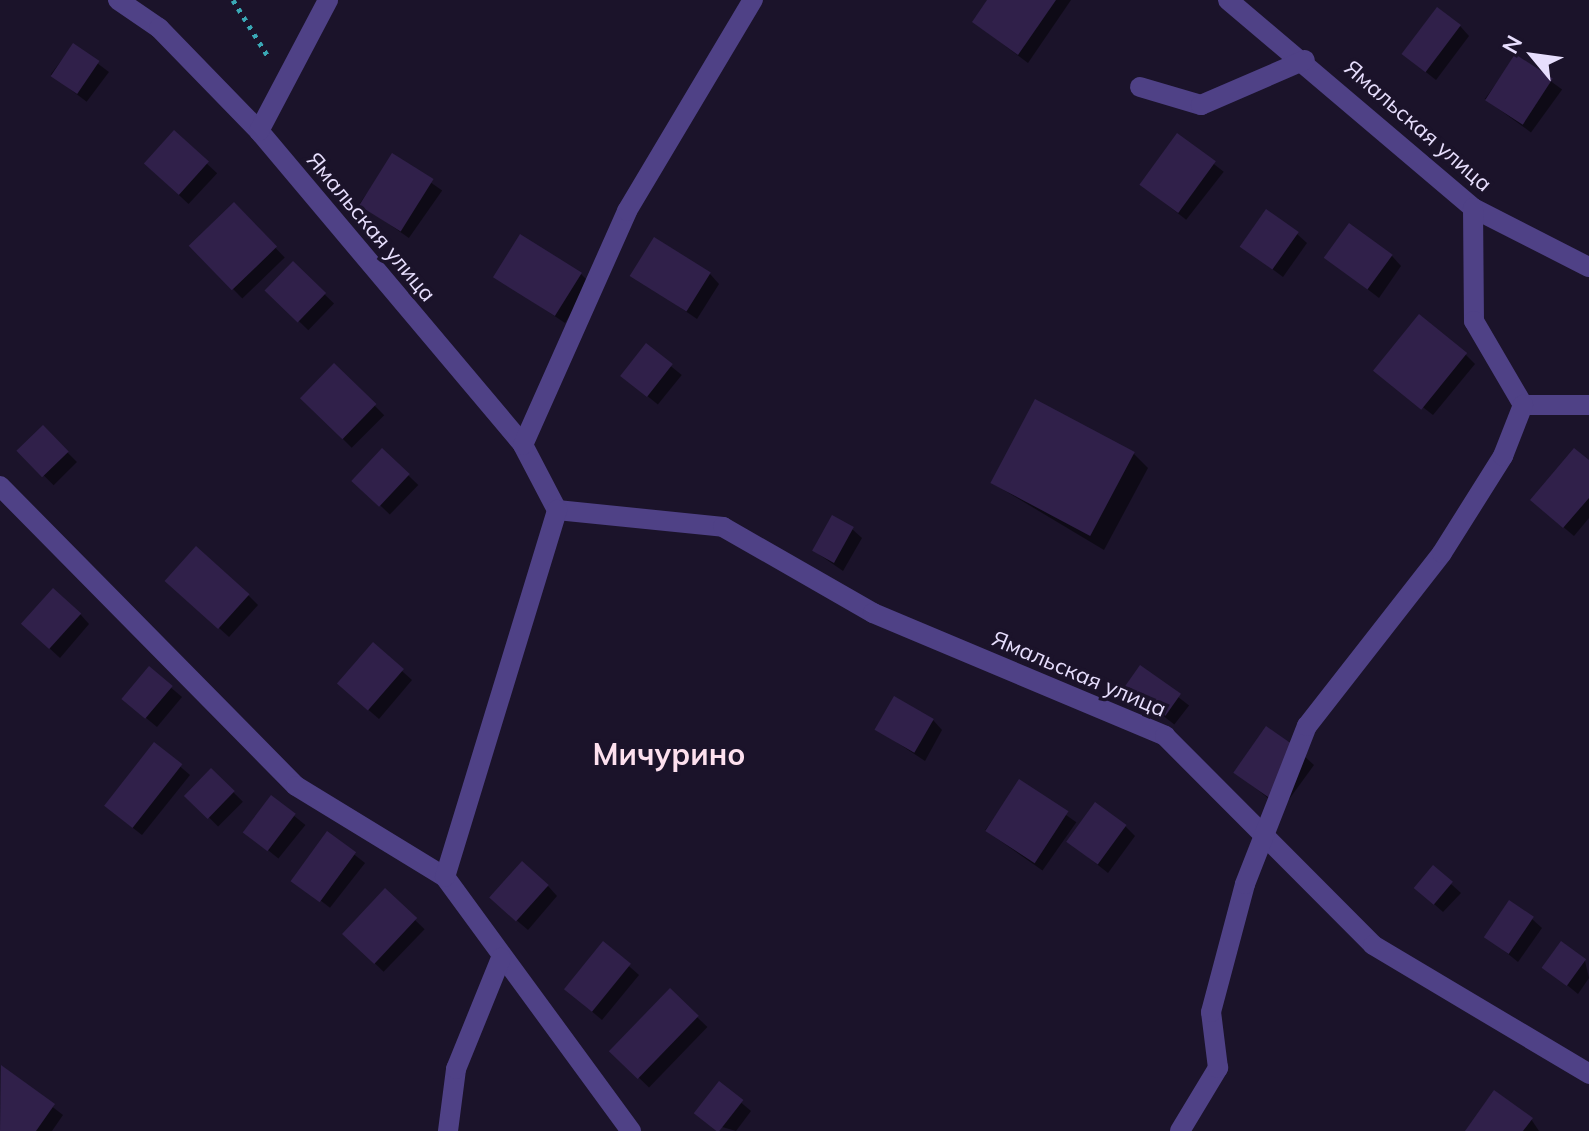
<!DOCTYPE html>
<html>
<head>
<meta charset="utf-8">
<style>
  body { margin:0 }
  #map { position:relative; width:1589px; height:1131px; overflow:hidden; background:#1b132a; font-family:Mulish,sans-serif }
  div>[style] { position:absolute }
  .shadow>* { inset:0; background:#0007; transform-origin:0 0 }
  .building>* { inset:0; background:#30204a; transform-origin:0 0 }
  .path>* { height:5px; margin-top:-2.5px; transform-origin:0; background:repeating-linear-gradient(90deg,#3aa8b5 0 4px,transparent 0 10px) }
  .minor>* { height:20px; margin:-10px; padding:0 10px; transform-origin:10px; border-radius:10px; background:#4f4186 }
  span { translate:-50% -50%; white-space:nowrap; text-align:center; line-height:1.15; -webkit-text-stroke:7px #1b132a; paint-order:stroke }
  .street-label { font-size:22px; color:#e7defd }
  .district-label { font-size:30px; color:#fde0ee; font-weight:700 }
  .north { position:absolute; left:1493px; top:16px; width:80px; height:80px; -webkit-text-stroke:6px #1b132a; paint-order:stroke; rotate:299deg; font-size:22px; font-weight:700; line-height:32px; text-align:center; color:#e7defd }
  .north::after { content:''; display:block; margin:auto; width:28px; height:36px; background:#e7defd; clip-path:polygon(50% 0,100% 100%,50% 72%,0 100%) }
</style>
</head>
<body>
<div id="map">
  <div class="shadow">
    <div style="clip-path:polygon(989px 0,1071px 0,1028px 63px,974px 22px)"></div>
    <div style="clip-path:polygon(1460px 26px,1469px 36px,1436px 80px,1403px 54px)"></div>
    <div style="left:73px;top:45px;width:45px;height:37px;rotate:37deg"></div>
    <div style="left:1516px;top:56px;width:57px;height:53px;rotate:36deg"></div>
    <div style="left:174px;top:133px;width:59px;height:42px;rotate:43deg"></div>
    <div style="left:1178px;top:136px;width:58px;height:61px;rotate:38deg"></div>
    <div style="left:393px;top:156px;width:60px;height:58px;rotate:35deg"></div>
    <div style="left:234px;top:205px;width:73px;height:59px;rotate:46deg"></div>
    <div style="clip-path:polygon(1297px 234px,1307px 243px,1283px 277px,1242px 246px)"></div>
    <div style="clip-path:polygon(1392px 256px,1401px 266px,1379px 298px,1327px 258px)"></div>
    <div style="left:293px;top:264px;width:57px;height:37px;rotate:44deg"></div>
    <div style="clip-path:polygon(581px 274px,590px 283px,565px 323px,496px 277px)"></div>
    <div style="clip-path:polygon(710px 274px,719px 284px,697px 319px,633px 275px)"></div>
    <div style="left:646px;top:346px;width:46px;height:38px;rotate:39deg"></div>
    <div style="clip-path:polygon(1465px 354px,1475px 364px,1433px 415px,1375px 370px)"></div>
    <div style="left:334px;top:365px;width:71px;height:46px;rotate:45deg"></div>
    <div style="left:43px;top:428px;width:48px;height:33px;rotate:45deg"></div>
    <div style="left:383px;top:451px;width:49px;height:41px;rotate:44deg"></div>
    <div style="clip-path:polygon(1134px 454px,1148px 468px,1104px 550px,992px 483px)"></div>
    <div style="clip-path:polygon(1589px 463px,1589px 518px,1574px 536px,1542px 509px)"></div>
    <div style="clip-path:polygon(852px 529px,862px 538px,843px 571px,814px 551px)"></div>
    <div style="clip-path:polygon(178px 591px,248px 595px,258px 605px,229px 637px)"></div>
    <div style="clip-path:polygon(80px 614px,89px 624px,60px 658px,33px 633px)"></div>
    <div style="clip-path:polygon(373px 645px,412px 680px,379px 719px,349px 693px)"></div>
    <div style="left:1141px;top:668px;width:61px;height:24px;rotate:38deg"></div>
    <div style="clip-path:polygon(149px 669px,182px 697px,157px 727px,134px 708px)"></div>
    <div style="clip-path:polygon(933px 720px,942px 730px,925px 761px,878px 730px)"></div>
    <div style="clip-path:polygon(154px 744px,190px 775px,142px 835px,115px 814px)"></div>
    <div style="clip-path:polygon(1304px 756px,1314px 765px,1282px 809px,1235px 772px)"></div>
    <div style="left:211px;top:770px;width:45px;height:35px;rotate:45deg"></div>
    <div style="left:1019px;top:782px;width:70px;height:59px;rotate:35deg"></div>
    <div style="left:272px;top:798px;width:43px;height:43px;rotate:39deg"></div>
    <div style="clip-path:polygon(1125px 826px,1135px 836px,1108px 873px,1069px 842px)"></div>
    <div style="left:328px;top:834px;width:47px;height:57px;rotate:38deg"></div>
    <div style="clip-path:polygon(1451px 884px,1461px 893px,1443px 912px,1425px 896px)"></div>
    <div style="clip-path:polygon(548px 886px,557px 896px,528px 930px,502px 908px)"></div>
    <div style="left:385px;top:891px;width:55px;height:59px;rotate:44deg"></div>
    <div style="clip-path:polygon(1532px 919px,1542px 928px,1518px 962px,1486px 936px)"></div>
    <div style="clip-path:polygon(604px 944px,639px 975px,602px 1020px,576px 998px)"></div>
    <div style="clip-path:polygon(1585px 961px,1589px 978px,1578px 994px,1545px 967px)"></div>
    <div style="left:670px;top:991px;width:52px;height:84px;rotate:44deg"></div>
    <div style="clip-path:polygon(2px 1068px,63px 1115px,52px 1131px,0 1131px)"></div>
    <div style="clip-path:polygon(719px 1084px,751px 1111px,736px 1131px,705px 1122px)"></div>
    <div style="clip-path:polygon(1531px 1119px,1539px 1131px,1469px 1131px)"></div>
  </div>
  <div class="building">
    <div style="clip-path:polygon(987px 0,1056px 0,1018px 55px,972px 22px)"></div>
    <div style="left:1437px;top:7px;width:30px;height:59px;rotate:37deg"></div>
    <div style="left:73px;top:43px;width:32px;height:40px;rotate:34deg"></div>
    <div style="left:1515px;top:54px;width:45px;height:55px;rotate:33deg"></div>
    <div style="left:174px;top:130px;width:47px;height:45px;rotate:42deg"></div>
    <div style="left:1177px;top:133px;width:48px;height:64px;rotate:36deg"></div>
    <div style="left:392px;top:153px;width:49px;height:62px;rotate:32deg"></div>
    <div style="left:234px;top:202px;width:62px;height:63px;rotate:46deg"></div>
    <div style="left:1266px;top:209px;width:40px;height:46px;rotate:35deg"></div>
    <div style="left:1349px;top:223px;width:54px;height:43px;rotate:36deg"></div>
    <div style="left:520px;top:234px;width:73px;height:51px;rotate:32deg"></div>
    <div style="left:654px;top:237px;width:67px;height:46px;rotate:32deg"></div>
    <div style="left:293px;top:261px;width:46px;height:41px;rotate:44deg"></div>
    <div style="left:1419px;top:314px;width:62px;height:73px;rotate:39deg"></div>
    <div style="left:646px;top:343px;width:34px;height:42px;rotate:38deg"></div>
    <div style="left:334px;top:363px;width:59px;height:49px;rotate:44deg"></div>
    <div style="left:1035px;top:399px;width:113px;height:95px;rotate:28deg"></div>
    <div style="left:43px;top:425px;width:37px;height:37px;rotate:46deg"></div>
    <div style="left:382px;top:448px;width:38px;height:45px;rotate:43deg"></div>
    <div style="clip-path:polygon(1574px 448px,1589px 460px,1589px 498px,1563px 528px,1530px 500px)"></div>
    <div style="left:832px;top:515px;width:25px;height:41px;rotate:29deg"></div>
    <div style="left:196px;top:546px;width:72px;height:47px;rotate:42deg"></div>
    <div style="left:53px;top:588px;width:38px;height:48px;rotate:42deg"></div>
    <div style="left:373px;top:642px;width:41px;height:55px;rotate:41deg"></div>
    <div style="left:1140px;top:665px;width:50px;height:27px;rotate:35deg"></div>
    <div style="left:149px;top:666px;width:31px;height:43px;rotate:40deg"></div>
    <div style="left:894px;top:696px;width:46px;height:39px;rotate:30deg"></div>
    <div style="left:1266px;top:726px;width:49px;height:57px;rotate:35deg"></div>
    <div style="left:154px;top:742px;width:36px;height:81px;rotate:38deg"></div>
    <div style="left:211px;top:768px;width:33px;height:39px;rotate:44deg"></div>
    <div style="left:1019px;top:779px;width:59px;height:62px;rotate:33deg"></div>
    <div style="left:271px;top:795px;width:31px;height:47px;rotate:37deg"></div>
    <div style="left:1095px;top:802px;width:39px;height:49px;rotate:36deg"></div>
    <div style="left:327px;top:831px;width:36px;height:62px;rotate:36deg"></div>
    <div style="left:522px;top:861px;width:36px;height:49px;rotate:42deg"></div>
    <div style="left:1433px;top:865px;width:26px;height:30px;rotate:40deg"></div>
    <div style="left:385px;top:888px;width:44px;height:63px;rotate:43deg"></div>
    <div style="left:1509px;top:900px;width:30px;height:45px;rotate:34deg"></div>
    <div style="left:603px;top:941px;width:36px;height:62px;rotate:39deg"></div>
    <div style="left:1561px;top:941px;width:31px;height:33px;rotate:36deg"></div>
    <div style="left:670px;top:988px;width:40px;height:88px;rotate:44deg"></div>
    <div style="clip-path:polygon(1px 1065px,55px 1104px,36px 1131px,0 1131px)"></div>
    <div style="left:719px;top:1081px;width:31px;height:41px;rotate:38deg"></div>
    <div style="clip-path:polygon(1494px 1090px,1533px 1118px,1523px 1131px,1465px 1131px)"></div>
  </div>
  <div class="path">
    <div style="left:233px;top:0;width:68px;rotate:58.2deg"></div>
  </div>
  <div class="minor">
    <div style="left:118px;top:0;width:50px;rotate:34.3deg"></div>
    <div style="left:159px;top:28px;width:144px;rotate:45.8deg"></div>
    <div style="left:259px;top:131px;width:410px;rotate:49.9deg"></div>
    <div style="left:523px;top:445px;width:73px;rotate:62.4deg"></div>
    <div style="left:557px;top:510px;width:167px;rotate:5.8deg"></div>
    <div style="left:723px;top:527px;width:173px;rotate:29.8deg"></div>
    <div style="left:873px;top:613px;width:317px;rotate:22.8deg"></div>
    <div style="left:1165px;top:736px;width:295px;rotate:45.1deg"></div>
    <div style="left:1373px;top:945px;width:252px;rotate:30.8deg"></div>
    <div style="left:1228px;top:0;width:321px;rotate:40.3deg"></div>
    <div style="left:1473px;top:208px;width:130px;rotate:27deg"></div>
    <div style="left:1140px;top:87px;width:64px;rotate:16.4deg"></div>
    <div style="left:1201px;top:105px;width:113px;rotate:-23.4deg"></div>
    <div style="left:259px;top:131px;width:148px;rotate:-62.2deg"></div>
    <div style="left:1473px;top:208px;width:113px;rotate:89.5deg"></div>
    <div style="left:1474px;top:321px;width:97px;rotate:59.7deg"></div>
    <div style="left:1523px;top:405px;width:66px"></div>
    <div style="left:523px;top:445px;width:256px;rotate:-66deg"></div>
    <div style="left:627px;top:211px;width:246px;rotate:-59.2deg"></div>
    <div style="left:0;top:486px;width:421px;rotate:45.4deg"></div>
    <div style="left:296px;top:786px;width:175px;rotate:31.4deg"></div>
    <div style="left:445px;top:877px;width:315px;rotate:53.8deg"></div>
    <div style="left:445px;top:877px;width:384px;rotate:-73deg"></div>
    <div style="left:448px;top:1131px;width:63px;rotate:-82.6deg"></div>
    <div style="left:456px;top:1069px;width:120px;rotate:-67.9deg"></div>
    <div style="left:1180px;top:1131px;width:74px;rotate:-58.9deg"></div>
    <div style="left:1218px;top:1068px;width:56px;rotate:-97.1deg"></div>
    <div style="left:1211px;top:1012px;width:132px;rotate:-75.1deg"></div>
    <div style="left:1245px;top:884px;width:170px;rotate:-68.6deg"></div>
    <div style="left:1307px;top:726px;width:219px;rotate:-52deg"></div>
    <div style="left:1442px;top:553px;width:115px;rotate:-57.8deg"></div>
    <div style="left:1503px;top:456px;width:55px;rotate:-68.6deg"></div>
  </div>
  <div class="street-label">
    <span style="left:1418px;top:126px;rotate:41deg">Ямальская улица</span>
    <span style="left:371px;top:227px;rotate:50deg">Ямальская улица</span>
    <span style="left:1079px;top:674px;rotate:23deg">Ямальская улица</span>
  </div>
  <div class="district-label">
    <span style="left:669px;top:754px">Мичурино</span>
  </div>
  <div class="north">N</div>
</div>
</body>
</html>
